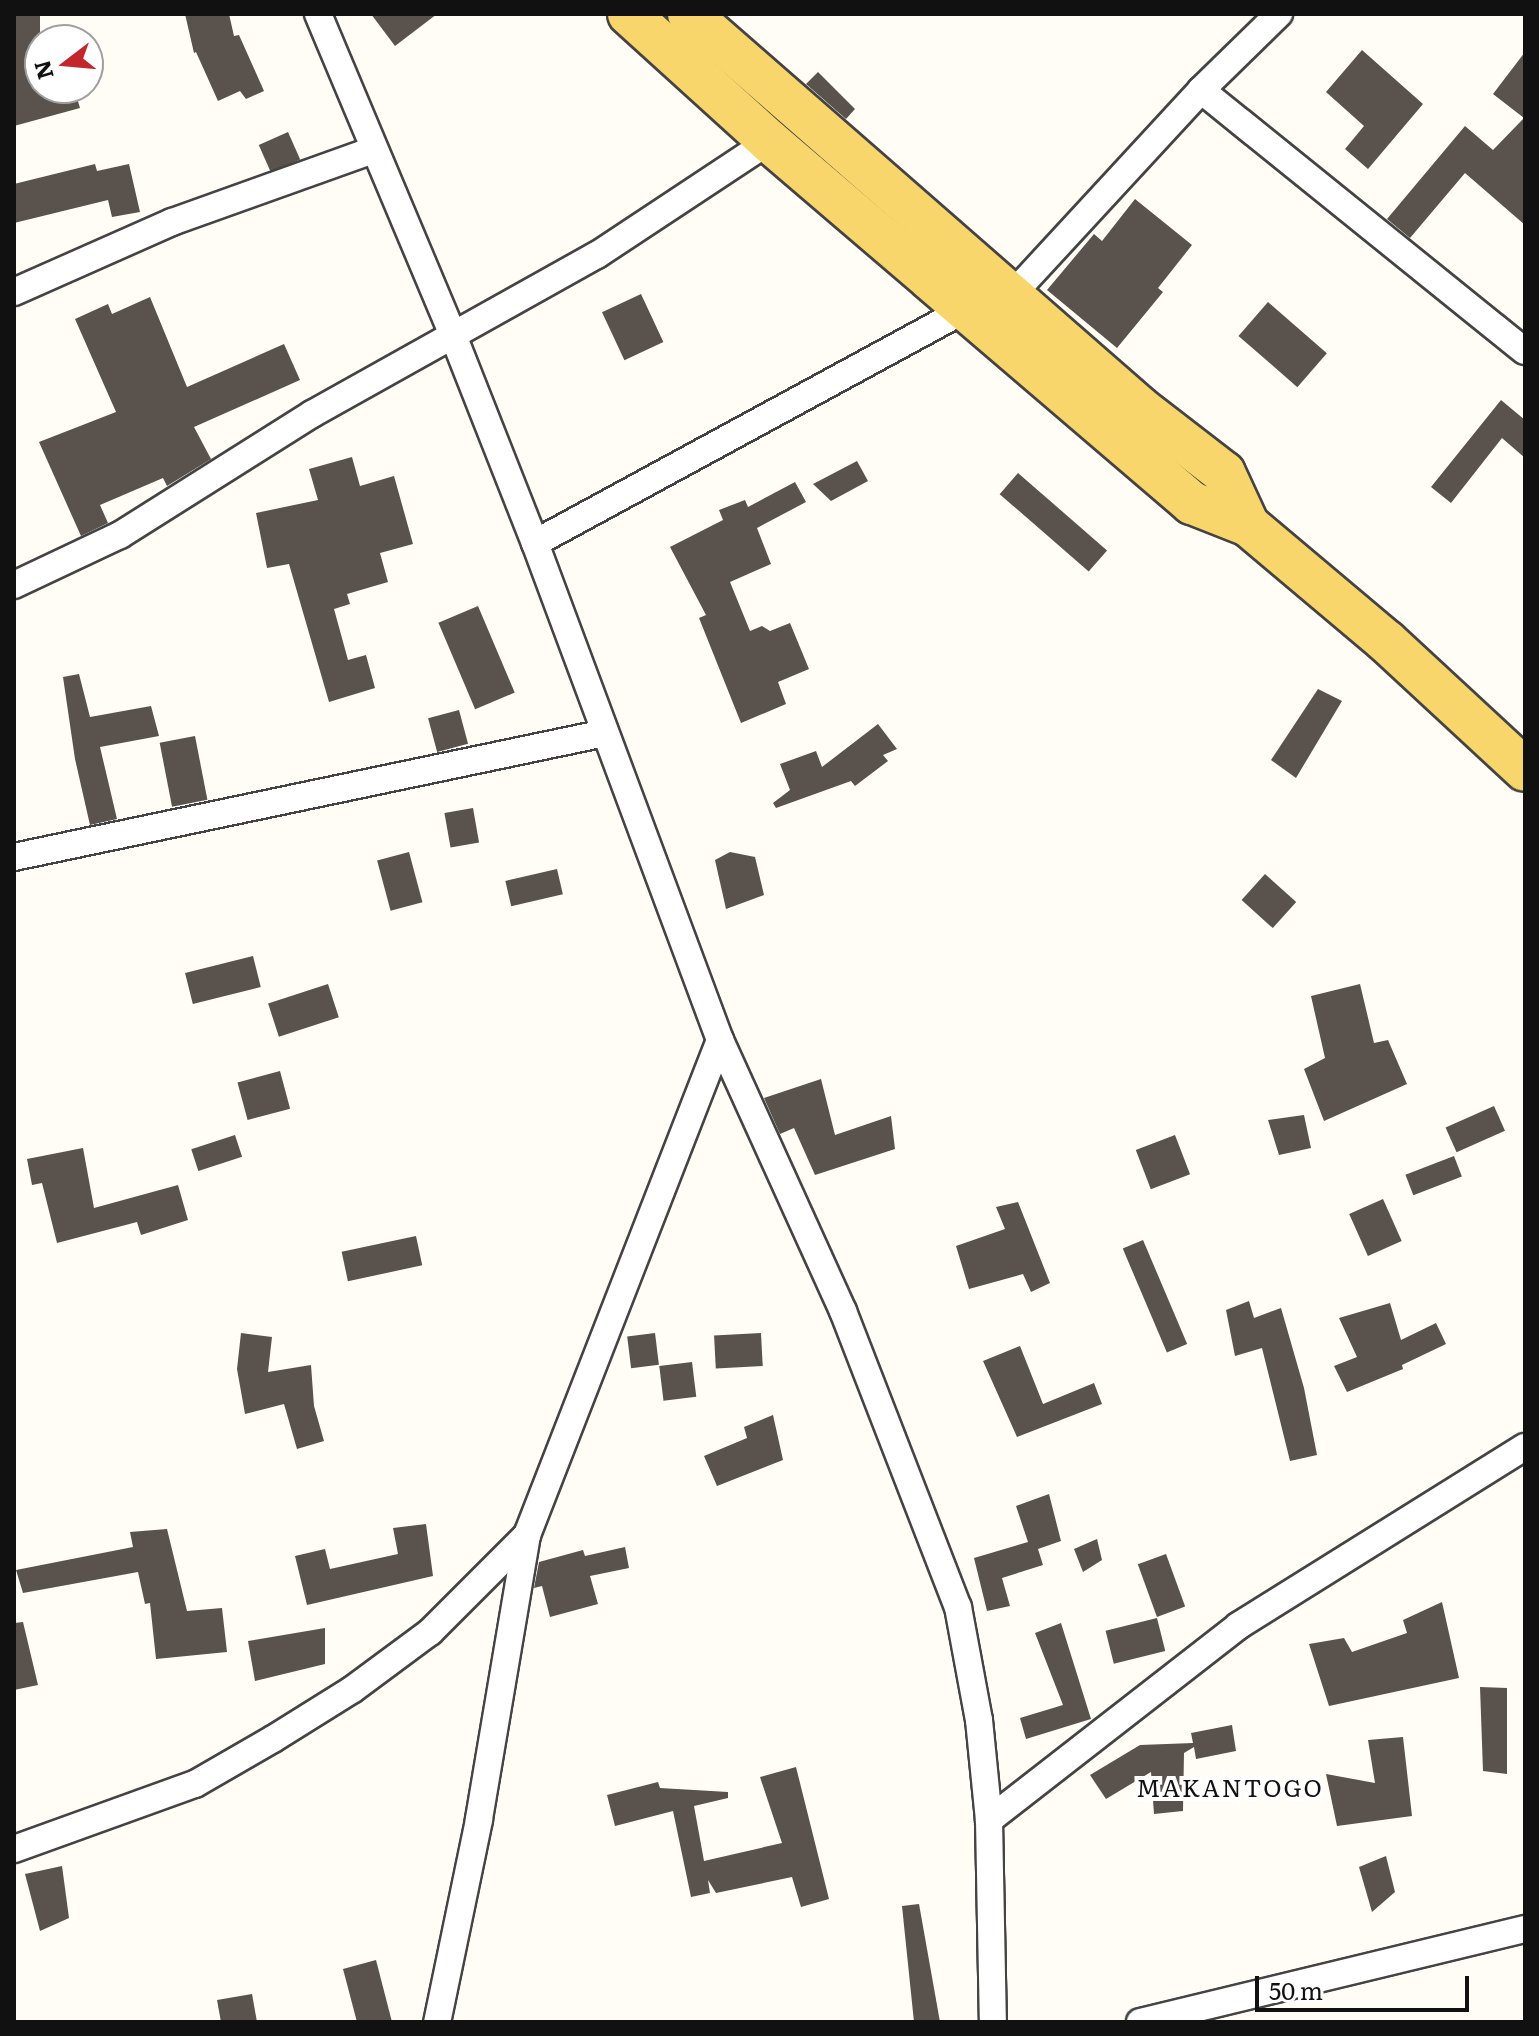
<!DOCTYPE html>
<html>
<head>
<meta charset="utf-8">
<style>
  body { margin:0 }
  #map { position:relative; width:1539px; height:2036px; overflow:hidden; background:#fffdf5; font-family:Literata,serif }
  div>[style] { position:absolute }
  .building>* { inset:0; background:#5a524d; transform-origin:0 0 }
  .roads { filter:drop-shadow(2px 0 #444) drop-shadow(-2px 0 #444) drop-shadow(0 2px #444) drop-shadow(0 -2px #444) }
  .street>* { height:26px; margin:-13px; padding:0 13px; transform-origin:13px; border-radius:13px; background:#fff }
  .primary>* { height:42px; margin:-21px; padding:0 21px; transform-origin:21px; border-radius:21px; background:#f9d66b }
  span { translate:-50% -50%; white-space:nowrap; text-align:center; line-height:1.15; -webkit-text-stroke:8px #fff; paint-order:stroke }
  .quarter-label { font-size:24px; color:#111; letter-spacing:2px }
  .frame { position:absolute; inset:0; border:16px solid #111; pointer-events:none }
  .north { position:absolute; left:24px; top:24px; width:80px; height:80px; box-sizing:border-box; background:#fff; border:2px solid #a0a0a0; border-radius:50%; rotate:254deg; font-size:22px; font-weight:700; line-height:32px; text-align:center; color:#111 }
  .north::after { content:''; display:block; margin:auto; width:28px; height:36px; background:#c4262e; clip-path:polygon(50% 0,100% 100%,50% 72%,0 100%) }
  .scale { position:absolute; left:1255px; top:1976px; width:214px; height:36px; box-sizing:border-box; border:4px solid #111; border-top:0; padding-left:10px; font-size:24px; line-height:28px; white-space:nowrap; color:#111; -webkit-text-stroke:6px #fff; paint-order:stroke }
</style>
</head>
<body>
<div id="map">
  <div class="building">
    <div style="clip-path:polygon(14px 14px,40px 14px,40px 88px,74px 88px,80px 108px,14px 126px)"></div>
    <div style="clip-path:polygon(185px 14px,229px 14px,234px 36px,239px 35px,264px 91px,246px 99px,240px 91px,218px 101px,196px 52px,194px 53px)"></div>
    <div style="clip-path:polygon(371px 14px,437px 14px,395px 46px)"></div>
    <div style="clip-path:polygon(1362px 50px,1423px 104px,1368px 169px,1345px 149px,1364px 126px,1326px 92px)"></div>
    <div style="clip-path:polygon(1525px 52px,1525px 225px,1465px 173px,1410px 238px,1387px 219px,1465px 126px,1493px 150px,1524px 118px,1493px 94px)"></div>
    <div style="clip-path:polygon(818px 72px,855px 109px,846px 119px,806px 84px)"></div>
    <div style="left:288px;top:132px;width:30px;height:32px;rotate:66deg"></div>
    <div style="clip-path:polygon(95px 164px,97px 171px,129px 164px,140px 212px,112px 217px,108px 200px,14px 223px,14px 184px)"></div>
    <div style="clip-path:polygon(1135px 199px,1192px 245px,1158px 288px,1163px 292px,1117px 348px,1047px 290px,1094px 234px,1102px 241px)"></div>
    <div style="left:641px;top:294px;width:53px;height:43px;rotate:65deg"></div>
    <div style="clip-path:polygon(150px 297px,187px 387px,284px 344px,300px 380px,194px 427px,211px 459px,167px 486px,163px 478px,100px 505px,108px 523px,81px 536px,39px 442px,116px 412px,75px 319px,108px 304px,112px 314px)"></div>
    <div style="left:1268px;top:302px;width:78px;height:45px;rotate:41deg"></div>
    <div style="clip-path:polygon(1501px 400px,1525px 420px,1525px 458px,1502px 438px,1451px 503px,1431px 487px)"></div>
    <div style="clip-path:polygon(352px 457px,360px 486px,394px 476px,413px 544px,380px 553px,388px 582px,347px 594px,350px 604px,334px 609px,348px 660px,366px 655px,375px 688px,329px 702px,289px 564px,267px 568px,256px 513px,318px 500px,309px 469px)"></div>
    <div style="clip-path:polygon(857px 461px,868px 481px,831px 501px,813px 484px)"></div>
    <div style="left:1018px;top:473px;width:118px;height:28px;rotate:41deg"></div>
    <div style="clip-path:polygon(795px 482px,806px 502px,757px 528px,771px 564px,730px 582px,750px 631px,762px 626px,770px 631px,790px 623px,809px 669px,778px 682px,786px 704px,741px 723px,699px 618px,706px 615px,670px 547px,723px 520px,719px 510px,745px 500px,748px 507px)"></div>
    <div style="left:478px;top:606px;width:94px;height:43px;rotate:67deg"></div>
    <div style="clip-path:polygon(79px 674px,90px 717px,151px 706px,159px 736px,100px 747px,117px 819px,90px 825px,75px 759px,63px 677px)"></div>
    <div style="clip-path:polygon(1318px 689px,1342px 701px,1296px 778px,1271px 760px)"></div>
    <div style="left:459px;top:710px;width:35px;height:32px;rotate:75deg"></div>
    <div style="clip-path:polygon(878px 724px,897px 749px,883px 755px,888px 761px,855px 786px,851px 781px,776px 808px,773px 803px,790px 790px,780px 764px,816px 751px,822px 767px)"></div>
    <div style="left:195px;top:736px;width:65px;height:36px;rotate:79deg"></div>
    <div style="left:473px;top:808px;width:35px;height:29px;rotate:80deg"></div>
    <div style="left:409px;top:852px;width:52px;height:33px;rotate:75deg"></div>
    <div style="clip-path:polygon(730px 852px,755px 857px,764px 895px,726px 909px,715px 860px)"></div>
    <div style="left:557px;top:869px;width:26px;height:53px;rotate:77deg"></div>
    <div style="left:1265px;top:874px;width:42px;height:35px;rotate:42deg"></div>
    <div style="left:253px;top:956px;width:32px;height:70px;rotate:76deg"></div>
    <div style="left:328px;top:984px;width:35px;height:63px;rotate:72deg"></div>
    <div style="clip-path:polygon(1360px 984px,1374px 1043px,1388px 1040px,1407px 1084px,1324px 1121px,1304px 1069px,1325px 1058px,1311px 996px)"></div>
    <div style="left:280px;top:1071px;width:39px;height:44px;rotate:75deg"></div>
    <div style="clip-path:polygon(821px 1079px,835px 1135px,891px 1116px,895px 1149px,815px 1175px,794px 1128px,780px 1134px,764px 1098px)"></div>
    <div style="left:1494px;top:1106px;width:27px;height:53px;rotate:66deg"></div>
    <div style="clip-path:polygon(1304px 1115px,1311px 1148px,1279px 1155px,1268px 1120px)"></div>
    <div style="left:235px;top:1135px;width:23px;height:46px;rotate:72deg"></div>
    <div style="left:1175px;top:1135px;width:42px;height:42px;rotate:69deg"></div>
    <div style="clip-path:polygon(83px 1148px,94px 1208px,178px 1185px,188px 1220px,141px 1235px,137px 1222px,57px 1243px,42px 1183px,32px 1185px,27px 1159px)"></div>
    <div style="left:1454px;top:1156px;width:22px;height:52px;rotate:69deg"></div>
    <div style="left:1383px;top:1199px;width:46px;height:37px;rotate:66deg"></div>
    <div style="clip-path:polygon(1018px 1202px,1050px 1283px,1031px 1292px,1023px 1274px,969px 1289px,956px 1246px,1005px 1229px,996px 1207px)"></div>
    <div style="left:416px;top:1236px;width:30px;height:76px;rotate:78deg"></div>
    <div style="left:1143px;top:1240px;width:113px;height:22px;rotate:67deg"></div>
    <div style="clip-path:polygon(1249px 1301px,1254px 1318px,1281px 1308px,1304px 1388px,1317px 1455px,1290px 1461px,1262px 1348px,1235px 1356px,1226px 1310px)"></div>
    <div style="clip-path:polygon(1390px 1303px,1401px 1340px,1436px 1323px,1446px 1344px,1402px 1365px,1403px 1369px,1347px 1392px,1334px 1366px,1357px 1357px,1339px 1318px)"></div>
    <div style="clip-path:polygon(241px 1333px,272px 1337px,268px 1372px,311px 1365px,314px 1406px,324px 1441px,297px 1449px,284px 1404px,245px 1414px,237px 1369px)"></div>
    <div style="left:655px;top:1333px;width:32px;height:28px;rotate:83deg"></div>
    <div style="left:761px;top:1333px;width:33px;height:47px;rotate:87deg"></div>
    <div style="clip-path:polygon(1020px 1346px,1043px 1404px,1094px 1383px,1102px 1404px,1017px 1437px,983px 1361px)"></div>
    <div style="left:692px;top:1362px;width:35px;height:33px;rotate:83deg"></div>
    <div style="clip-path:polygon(773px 1415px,783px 1460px,717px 1486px,704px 1456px,747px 1438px,744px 1427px)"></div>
    <div style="clip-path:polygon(1049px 1494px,1061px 1541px,1038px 1549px,1043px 1565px,1002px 1578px,1010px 1606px,987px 1611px,974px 1558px,1028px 1542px,1016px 1506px)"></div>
    <div style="clip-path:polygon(426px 1524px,433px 1576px,307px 1605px,295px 1556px,325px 1549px,330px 1569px,398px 1554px,393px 1528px)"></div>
    <div style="clip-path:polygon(167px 1529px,187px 1611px,222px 1608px,227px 1652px,156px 1659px,150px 1603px,145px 1604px,138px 1572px,23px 1593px,16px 1570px,133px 1547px,130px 1532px)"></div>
    <div style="clip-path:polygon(1097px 1539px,1102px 1560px,1083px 1572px,1074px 1549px)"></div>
    <div style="clip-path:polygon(625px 1547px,629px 1568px,590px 1576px,598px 1604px,550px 1617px,542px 1586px,534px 1588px,539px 1562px,583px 1550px,585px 1556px)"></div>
    <div style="left:1166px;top:1554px;width:56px;height:30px;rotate:70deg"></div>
    <div style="clip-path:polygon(1442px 1602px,1459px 1678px,1329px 1706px,1309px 1644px,1344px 1638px,1352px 1652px,1407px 1633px,1403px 1620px)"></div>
    <div style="left:1157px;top:1618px;width:34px;height:53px;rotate:76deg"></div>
    <div style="clip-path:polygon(23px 1622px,38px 1685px,14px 1690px,14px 1623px)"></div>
    <div style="clip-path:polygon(1061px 1623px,1091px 1719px,1026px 1739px,1020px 1718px,1063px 1705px,1035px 1633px)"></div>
    <div style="clip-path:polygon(325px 1628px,325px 1664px,255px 1681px,248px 1641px)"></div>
    <div style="clip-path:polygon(1480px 1687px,1507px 1688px,1507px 1774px,1483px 1771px)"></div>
    <div style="clip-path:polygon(1232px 1725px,1236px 1751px,1196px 1759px,1194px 1747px,1184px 1753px,1183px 1811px,1154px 1814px,1151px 1772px,1106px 1799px,1090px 1775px,1140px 1745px,1193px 1743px,1191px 1733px)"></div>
    <div style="clip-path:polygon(1403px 1737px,1412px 1816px,1337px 1826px,1326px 1774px,1375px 1783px,1368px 1740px)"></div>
    <div style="clip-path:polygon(796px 1767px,829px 1899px,801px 1907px,792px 1877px,716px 1893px,708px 1880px,710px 1893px,691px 1897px,673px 1811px,615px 1826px,607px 1795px,658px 1782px,660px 1788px,728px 1792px,728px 1798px,694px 1806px,704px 1861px,782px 1843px,760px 1777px)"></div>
    <div style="clip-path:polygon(1386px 1856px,1395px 1892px,1372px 1912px,1359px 1867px)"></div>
    <div style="clip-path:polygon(62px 1866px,69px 1918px,40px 1931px,25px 1874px)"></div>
    <div style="clip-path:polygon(919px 1904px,940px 2022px,914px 2022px,902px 1906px)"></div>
    <div style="clip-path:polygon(376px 1960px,392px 2022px,357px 2022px,343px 1969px)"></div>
    <div style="clip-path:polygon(252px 1994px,257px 2022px,221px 2022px,217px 2000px)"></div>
  </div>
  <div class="roads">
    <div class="street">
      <div style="left:318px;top:14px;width:348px;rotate:67.2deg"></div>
      <div style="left:453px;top:335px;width:224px;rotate:68.5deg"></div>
      <div style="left:535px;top:543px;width:530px;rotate:69.58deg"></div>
      <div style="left:720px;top:1040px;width:531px;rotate:111.3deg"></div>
      <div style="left:527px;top:1535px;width:289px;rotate:99.6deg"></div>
      <div style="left:479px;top:1820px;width:206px;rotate:101.7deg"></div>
      <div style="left:1201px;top:90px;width:416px;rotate:38.9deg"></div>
      <div style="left:14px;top:292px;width:173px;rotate:-23.9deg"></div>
      <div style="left:172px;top:222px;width:214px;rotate:-19.7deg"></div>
      <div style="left:1011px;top:296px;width:280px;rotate:-47.3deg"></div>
      <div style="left:1201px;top:90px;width:109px;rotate:-44.3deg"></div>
      <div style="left:535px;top:543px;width:492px;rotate:-28.5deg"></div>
      <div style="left:14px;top:585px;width:117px;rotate:-25.3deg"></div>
      <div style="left:120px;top:535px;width:227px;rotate:-32.2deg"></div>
      <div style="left:312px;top:414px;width:326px;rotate:-29.2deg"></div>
      <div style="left:597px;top:255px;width:206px;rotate:-33.5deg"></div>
      <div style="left:14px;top:857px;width:604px;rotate:-11.85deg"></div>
      <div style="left:720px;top:1040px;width:298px;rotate:65.6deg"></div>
      <div style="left:843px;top:1311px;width:318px;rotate:68.8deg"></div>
      <div style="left:958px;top:1607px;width:115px;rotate:79.5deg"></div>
      <div style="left:979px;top:1720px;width:100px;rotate:84.3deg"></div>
      <div style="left:989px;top:1820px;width:202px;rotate:88.9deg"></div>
      <div style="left:989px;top:1820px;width:316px;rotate:-37.9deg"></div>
      <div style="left:1238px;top:1626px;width:338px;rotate:-32deg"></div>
      <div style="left:14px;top:1849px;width:192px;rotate:-19.8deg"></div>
      <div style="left:195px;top:1784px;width:90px;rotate:-30deg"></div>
      <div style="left:273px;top:1739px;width:94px;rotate:-32deg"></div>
      <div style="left:353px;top:1689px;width:96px;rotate:-36.5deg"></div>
      <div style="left:430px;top:1632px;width:137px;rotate:-45deg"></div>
      <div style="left:1140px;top:2022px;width:396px;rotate:-13.6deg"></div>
    </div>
    <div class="primary">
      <div style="left:629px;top:14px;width:189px;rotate:42.2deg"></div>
      <div style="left:769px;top:141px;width:557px;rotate:40.56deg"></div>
      <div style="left:1192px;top:503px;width:60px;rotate:21.4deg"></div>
      <div style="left:1248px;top:525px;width:182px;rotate:40.1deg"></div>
      <div style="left:1387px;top:642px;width:188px;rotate:42.8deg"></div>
      <div style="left:689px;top:14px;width:599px;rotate:41.14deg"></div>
      <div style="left:1140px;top:408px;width:106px;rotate:37.7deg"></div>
      <div style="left:1224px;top:473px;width:57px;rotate:65.2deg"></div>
    </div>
  </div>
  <div class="quarter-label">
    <span style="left:1230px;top:1787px">MAKANTOGO</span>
  </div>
  <div class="frame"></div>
  <div class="north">N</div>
  <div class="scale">50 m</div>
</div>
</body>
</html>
